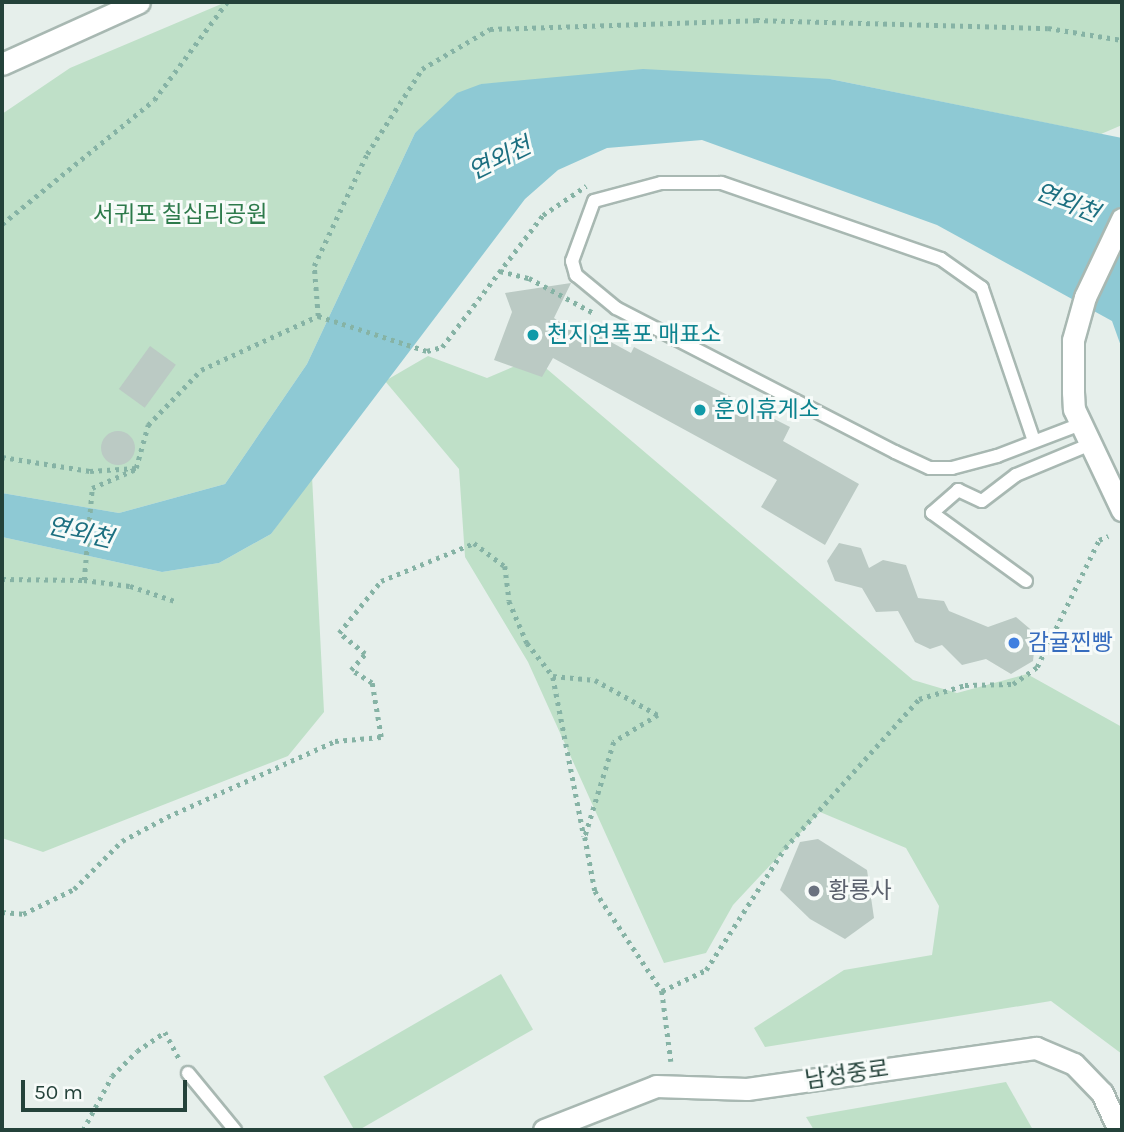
<!DOCTYPE html>
<html>
<head>
<meta charset="utf-8">
<style>
  body { margin:0 }
  #map { position:relative; width:1124px; height:1132px; overflow:hidden; background:#e6efeb; font-family:Karla,"Noto Sans KR",sans-serif }
  div>[style] { position:absolute }
  .green>* { inset:0; background:#bfe0c8; transform-origin:0 0 }
  .water>* { inset:0; background:#8ec9d4 }
  .building>* { inset:0; background:#bbcac4; transform-origin:0 0 }
  .round { border-radius:50% }
  .path>* { height:4.5px; margin-top:-2.25px; transform-origin:0; background:repeating-linear-gradient(90deg,#86b3a5 0 3.5px,transparent 0 8.5px) }
  .roads { filter:drop-shadow(2px 0 #a8b8b2) drop-shadow(-2px 0 #a8b8b2) drop-shadow(0 2px #a8b8b2) drop-shadow(0 -2px #a8b8b2) }
  .service>* { height:12px; margin:-6px; padding:0 6px; transform-origin:6px; border-radius:6px; background:#fff }
  .tertiary>* { height:21px; margin:-10.5px; padding:0 10.5px; transform-origin:10.5px; border-radius:10.5px; background:#fff }
  .dots>* { width:19px; height:19px; translate:-50% -50%; box-sizing:border-box; border:4px solid #f7fbf9; border-radius:50% }
  span { translate:-50% -50%; white-space:nowrap; text-align:center; line-height:1.15; -webkit-text-stroke:6px #f7fbf9; paint-order:stroke }
  .park-label { font-size:23px; color:#2d7a4b }
  .culture-label { font-size:23px; color:#0d838f }
  .left { translate:0 -50%; text-align:left }
  .shop-label { font-size:23px; color:#366cbe }
  .worship-label { font-size:23px; color:#5b616d }
  .street-label { font-size:23px; color:#24423a }
  .water-label { font-size:24px; color:#1c6f80; font-style:italic }
  .frame { position:absolute; inset:0; border:4px solid #24423a; pointer-events:none }
  .scale { position:absolute; left:21px; top:1080px; width:166px; height:32px; box-sizing:border-box; border:4px solid #24423a; border-top:0; padding-left:9px; font-size:21px; line-height:24px; white-space:nowrap; color:#24423a; -webkit-text-stroke:5px #f7fbf9; paint-order:stroke }
</style>
</head>
<body>
<div id="map">
  <div class="green">
    <div style="clip-path:polygon(226px 2px,1122px 2px,1122px 125px,1101px 134px,830px 79px,481px 84px,415px 133px,307px 364px,225px 484px,119px 513px,2px 493px,2px 114px,70px 68px)"></div>
    <div style="clip-path:polygon(428px 356px,487px 378px,534px 358px,913px 680px,957px 693px,1027px 674px,1122px 727px,1122px 1054px,1051px 1001px,765px 1047px,754px 1028px,844px 970px,932px 955px,939px 906px,906px 848px,820px 812px,733px 905px,706px 953px,664px 963px,528px 662px,465px 557px,459px 469px,385px 381px)"></div>
    <div style="clip-path:polygon(312px 476px,324px 712px,288px 756px,43px 852px,2px 838px,2px 537px,162px 572px,219px 563px,271px 534px)"></div>
    <div style="left:501px;top:974px;width:64px;height:205px;rotate:60deg"></div>
    <div style="clip-path:polygon(1006px 1082px,1033px 1130px,814px 1130px,806px 1117px)"></div>
  </div>
  <div class="water">
    <div style="clip-path:polygon(643px 69px,830px 79px,1122px 138px,1122px 349px,1112px 321px,937px 225px,702px 140px,607px 148px,558px 170px,525px 199px,271px 534px,219px 563px,162px 572px,2px 537px,2px 493px,119px 513px,225px 484px,307px 364px,415px 133px,457px 93px,481px 84px)"></div>
  </div>
  <div class="building">
    <div style="clip-path:polygon(571px 283px,554px 318px,582px 338px,587px 329px,631px 353px,634px 347px,790px 427px,783px 441px,859px 484px,825px 545px,761px 507px,777px 480px,553px 358px,542px 377px,494px 360px,512px 312px,505px 293px)"></div>
    <div style="left:150px;top:346px;width:32px;height:53px;rotate:36deg"></div>
    <div class="round" style="left:101px;top:431px;width:34px;height:34px"></div>
    <div style="clip-path:polygon(839px 543px,861px 548px,869px 568px,883px 560px,906px 565px,918px 598px,944px 601px,949px 611px,988px 627px,1016px 617px,1036px 634px,1033px 661px,1011px 674px,986px 659px,962px 665px,942px 645px,930px 649px,915px 642px,898px 611px,876px 612px,862px 588px,835px 581px,827px 561px)"></div>
    <div style="clip-path:polygon(818px 839px,867px 870px,874px 918px,845px 939px,810px 919px,780px 890px,800px 842px)"></div>
  </div>
  <div class="path">
    <div style="left:2px;top:224px;width:196px;rotate:-39.2deg"></div>
    <div style="left:154px;top:100px;width:122px;rotate:-53.3deg"></div>
    <div style="left:500px;top:271px;width:30px;rotate:14deg"></div>
    <div style="left:529px;top:278px;width:72px;rotate:28.4deg"></div>
    <div style="left:318px;top:316px;width:50px;rotate:-94.6deg"></div>
    <div style="left:314px;top:266px;width:124px;rotate:-64.7deg"></div>
    <div style="left:367px;top:154px;width:101px;rotate:-57.1deg"></div>
    <div style="left:422px;top:69px;width:79px;rotate:-30.5deg"></div>
    <div style="left:490px;top:29px;width:266px;rotate:-1.9deg"></div>
    <div style="left:756px;top:20px;width:292px;rotate:1.6deg"></div>
    <div style="left:1048px;top:28px;width:75px;rotate:9.2deg"></div>
    <div style="left:2px;top:457px;width:89px;rotate:9deg"></div>
    <div style="left:90px;top:471px;width:46px;rotate:-3.7deg"></div>
    <div style="left:136px;top:468px;width:45px;rotate:-74.4deg"></div>
    <div style="left:148px;top:425px;width:76px;rotate:-46.1deg"></div>
    <div style="left:201px;top:370px;width:129px;rotate:-24.8deg"></div>
    <div style="left:318px;top:316px;width:114px;rotate:17.8deg"></div>
    <div style="left:427px;top:351px;width:16px;rotate:-15deg"></div>
    <div style="left:442px;top:347px;width:166px;rotate:-52.6deg"></div>
    <div style="left:543px;top:215px;width:52px;rotate:-34deg"></div>
    <div style="left:2px;top:579px;width:82px;rotate:0.7deg"></div>
    <div style="left:84px;top:580px;width:92px;rotate:-85deg"></div>
    <div style="left:92px;top:488px;width:48px;rotate:-23.4deg"></div>
    <div style="left:84px;top:580px;width:46px;rotate:7.4deg"></div>
    <div style="left:130px;top:586px;width:47px;rotate:18.4deg"></div>
    <div style="left:553px;top:677px;width:162px;rotate:79deg"></div>
    <div style="left:2px;top:912px;width:21px;rotate:5deg"></div>
    <div style="left:23px;top:914px;width:57px;rotate:-26.1deg"></div>
    <div style="left:74px;top:889px;width:68px;rotate:-45deg"></div>
    <div style="left:122px;top:841px;width:51px;rotate:-28.1deg"></div>
    <div style="left:167px;top:817px;width:184px;rotate:-24.3deg"></div>
    <div style="left:335px;top:741px;width:46px;rotate:-5deg"></div>
    <div style="left:381px;top:737px;width:55px;rotate:-99.5deg"></div>
    <div style="left:372px;top:683px;width:25px;rotate:-148deg"></div>
    <div style="left:351px;top:670px;width:21px;rotate:-49deg"></div>
    <div style="left:365px;top:654px;width:33px;rotate:-141deg"></div>
    <div style="left:339px;top:633px;width:67px;rotate:-51.1deg"></div>
    <div style="left:381px;top:581px;width:100px;rotate:-22.2deg"></div>
    <div style="left:474px;top:543px;width:39px;rotate:37deg"></div>
    <div style="left:505px;top:566px;width:35px;rotate:83deg"></div>
    <div style="left:509px;top:601px;width:46px;rotate:66.8deg"></div>
    <div style="left:527px;top:643px;width:42px;rotate:51.8deg"></div>
    <div style="left:553px;top:676px;width:42px;rotate:5.4deg"></div>
    <div style="left:595px;top:680px;width:72px;rotate:29.1deg"></div>
    <div style="left:658px;top:715px;width:52px;rotate:148.5deg"></div>
    <div style="left:614px;top:742px;width:99px;rotate:107deg"></div>
    <div style="left:585px;top:837px;width:55px;rotate:79.5deg"></div>
    <div style="left:595px;top:891px;width:120px;rotate:56.2deg"></div>
    <div style="left:662px;top:991px;width:71px;rotate:82.7deg"></div>
    <div style="left:662px;top:991px;width:49px;rotate:-25.5deg"></div>
    <div style="left:706px;top:970px;width:145px;rotate:-57.1deg"></div>
    <div style="left:785px;top:848px;width:200px;rotate:-48deg"></div>
    <div style="left:919px;top:699px;width:48px;rotate:-16.9deg"></div>
    <div style="left:965px;top:685px;width:48px;rotate:-1.2deg"></div>
    <div style="left:1013px;top:684px;width:29px;rotate:-35deg"></div>
    <div style="left:1037px;top:667px;width:141px;rotate:-64deg"></div>
    <div style="left:1099px;top:540px;width:10px;rotate:-24deg"></div>
    <div style="left:83px;top:1130px;width:61px;rotate:-61.8deg"></div>
    <div style="left:112px;top:1076px;width:35px;rotate:-45deg"></div>
    <div style="left:137px;top:1051px;width:34px;rotate:-34deg"></div>
    <div style="left:165px;top:1032px;width:32px;rotate:62deg"></div>
  </div>
  <div class="roads">
    <div class="service">
      <div style="left:1034px;top:441px;width:162px;rotate:-108.8deg"></div>
      <div style="left:982px;top:288px;width:50px;rotate:-144.7deg"></div>
      <div style="left:941px;top:259px;width:233px;rotate:-160.9deg"></div>
      <div style="left:721px;top:183px;width:60px;rotate:180deg"></div>
      <div style="left:661px;top:183px;width:69px;rotate:165deg"></div>
      <div style="left:594px;top:201px;width:64px;rotate:110.1deg"></div>
      <div style="left:572px;top:261px;width:15px;rotate:74deg"></div>
      <div style="left:576px;top:275px;width:52px;rotate:39.5deg"></div>
      <div style="left:616px;top:308px;width:314px;rotate:27.3deg"></div>
      <div style="left:895px;top:452px;width:38px;rotate:25deg"></div>
      <div style="left:930px;top:468px;width:22px"></div>
      <div style="left:952px;top:468px;width:47px;rotate:-14.9deg"></div>
      <div style="left:997px;top:456px;width:90px;rotate:-20.9deg"></div>
      <div style="left:1026px;top:581px;width:116px;rotate:-144.1deg"></div>
      <div style="left:932px;top:513px;width:35px;rotate:-41deg"></div>
      <div style="left:958px;top:490px;width:26px;rotate:25deg"></div>
      <div style="left:982px;top:501px;width:43px;rotate:-37.4deg"></div>
      <div style="left:1016px;top:475px;width:81px;rotate:-22.5deg"></div>
      <div style="left:188px;top:1073px;width:74px;rotate:50.5deg"></div>
    </div>
    <div class="tertiary">
      <div style="left:2px;top:64px;width:150px;rotate:-24.3deg"></div>
      <div style="left:1122px;top:219px;width:86px;rotate:115.4deg"></div>
      <div style="left:1085px;top:297px;width:45px;rotate:105.6deg"></div>
      <div style="left:1073px;top:340px;width:52px;rotate:90deg"></div>
      <div style="left:1073px;top:392px;width:17px;rotate:87deg"></div>
      <div style="left:1074px;top:409px;width:112px;rotate:64.6deg"></div>
      <div style="left:544px;top:1130px;width:120px;rotate:-21.4deg"></div>
      <div style="left:656px;top:1086px;width:91px;rotate:1.9deg"></div>
      <div style="left:747px;top:1089px;width:292px;rotate:-8.1deg"></div>
      <div style="left:1036px;top:1048px;width:41px;rotate:22.8deg"></div>
      <div style="left:1074px;top:1064px;width:40px;rotate:46deg"></div>
      <div style="left:1102px;top:1093px;width:41px;rotate:65.3deg"></div>
    </div>
  </div>
  <div class="dots">
    <div style="left:533px;top:335px;background:#0f9aa8"></div>
    <div style="left:700px;top:410px;background:#0f9aa8"></div>
    <div style="left:1014px;top:643px;background:#3f7fe0"></div>
    <div style="left:814px;top:891px;background:#6b7280"></div>
  </div>
  <div class="park-label">
    <span style="left:180px;top:215px">서귀포 칠십리공원</span>
  </div>
  <div class="culture-label">
    <span class="left" style="left:547px;top:335px">천지연폭포 매표소</span>
    <span class="left" style="left:714px;top:410px">훈이휴게소</span>
  </div>
  <div class="shop-label">
    <span class="left" style="left:1028px;top:643px">감귤찐빵</span>
  </div>
  <div class="worship-label">
    <span class="left" style="left:828px;top:891px">황룡사</span>
  </div>
  <div class="street-label">
    <span style="left:847px;top:1075px;rotate:-8deg">남성중로</span>
  </div>
  <div class="water-label">
    <span style="left:500px;top:159px;rotate:-26deg">연외천</span>
    <span style="left:1067px;top:203px;rotate:22deg">연외천</span>
    <span style="left:80px;top:533px;rotate:13deg">연외천</span>
  </div>
  <div class="frame"></div>
  <div class="scale">50 m</div>
</div>
</body>
</html>
